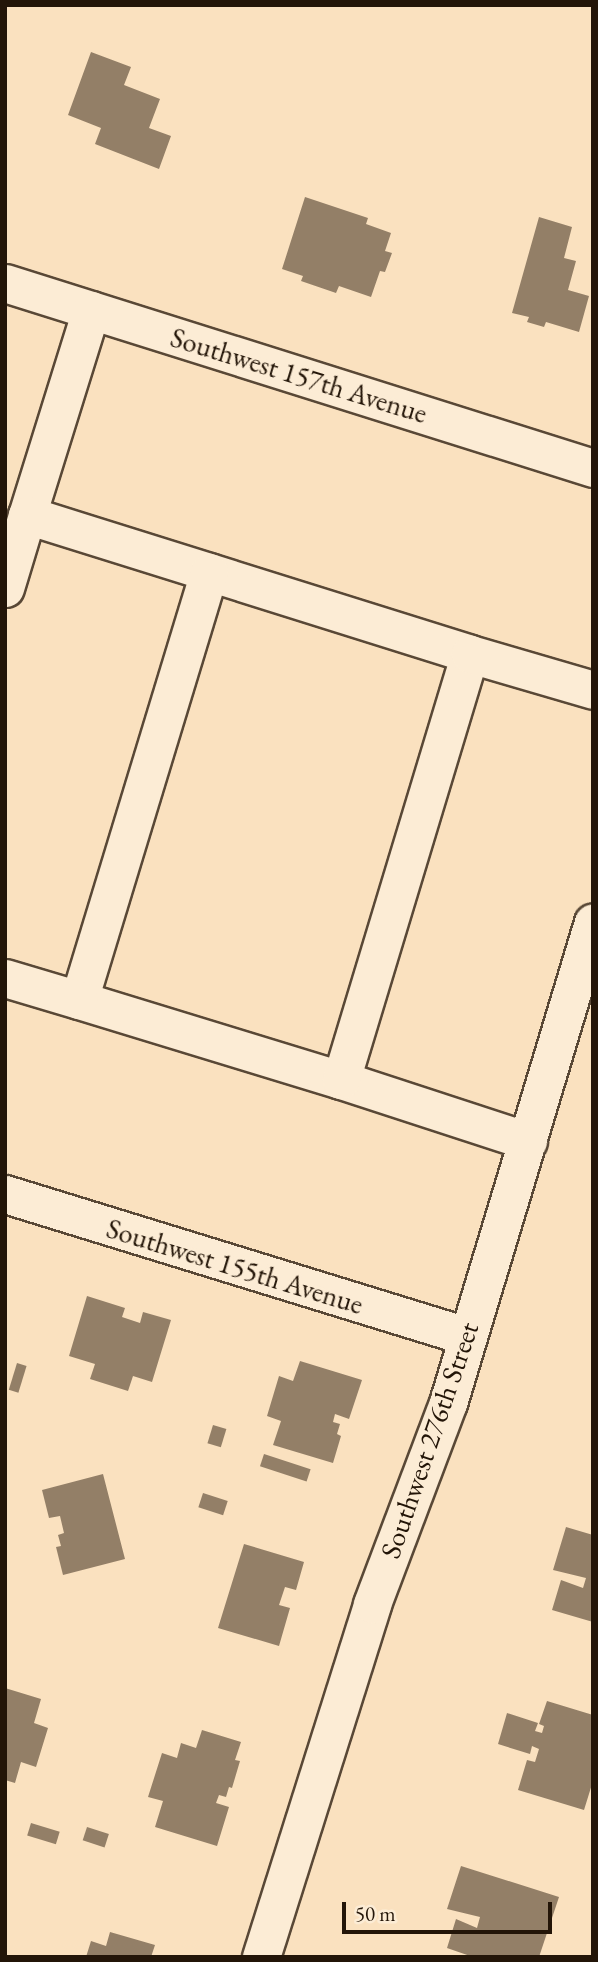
<!DOCTYPE html>
<html>
<head>
<meta charset="utf-8">
<style>
  body { margin:0 }
  #map { position:relative; width:598px; height:1962px; overflow:hidden; background:#fae1bf; font-family:"EB Garamond",serif }
  div>[style] { position:absolute }
  .building>* { inset:0; background:#937f67; transform-origin:0 0 }
  .roads { filter:drop-shadow(2px 0 #594836) drop-shadow(-2px 0 #594836) drop-shadow(0 2px #594836) drop-shadow(0 -2px #594836) }
  .minor>* { height:37px; margin:-18.5px; padding:0 18.5px; transform-origin:18.5px; border-radius:18.5px; background:#fcecd5 }
  span { translate:-50% -50%; white-space:nowrap; text-align:center; line-height:1.15; -webkit-text-stroke:6px #fcecd5; paint-order:stroke }
  .street-label { font-size:28px; color:#231508 }
  .frame { position:absolute; inset:0; border:7px solid #231508; pointer-events:none }
  .scale { position:absolute; left:342px; top:1902px; width:210px; height:32px; box-sizing:border-box; border:4px solid #231508; border-top:0; padding-left:9px; font-size:21px; line-height:24px; white-space:nowrap; color:#231508; -webkit-text-stroke:5px #fcecd5; paint-order:stroke }
</style>
</head>
<body>
<div id="map">
  <div class="building">
    <div style="clip-path:polygon(91px 52px,131px 67px,124px 85px,160px 99px,149px 128px,171px 136px,159px 169px,95px 144px,101px 128px,68px 115px)"></div>
    <div style="clip-path:polygon(305px 197px,368px 218px,366px 224px,391px 233px,385px 251px,392px 253px,385px 272px,380px 271px,371px 297px,339px 286px,336px 293px,301px 281px,303px 276px,282px 269px)"></div>
    <div style="clip-path:polygon(539px 217px,572px 227px,564px 258px,576px 261px,568px 290px,589px 296px,579px 332px,546px 322px,544px 327px,527px 322px,529px 317px,512px 313px)"></div>
    <div style="clip-path:polygon(87px 1296px,125px 1308px,122px 1317px,140px 1323px,143px 1312px,171px 1320px,152px 1382px,133px 1376px,128px 1391px,90px 1379px,95px 1364px,69px 1356px)"></div>
    <div style="clip-path:polygon(300px 1361px,362px 1380px,349px 1419px,335px 1414px,333px 1422px,340px 1424px,337px 1434px,341px 1436px,333px 1463px,273px 1445px,281px 1421px,267px 1416px,279px 1376px,293px 1381px)"></div>
    <div style="left:17px;top:1363px;width:10px;height:28px;rotate:17deg"></div>
    <div style="left:213px;top:1425px;width:14px;height:19px;rotate:17deg"></div>
    <div style="left:264px;top:1454px;width:49px;height:13px;rotate:18deg"></div>
    <div style="clip-path:polygon(103px 1474px,125px 1559px,63px 1575px,56px 1547px,61px 1546px,58px 1535px,64px 1533px,60px 1516px,49px 1518px,42px 1490px)"></div>
    <div style="left:203px;top:1493px;width:26px;height:15px;rotate:18deg"></div>
    <div style="clip-path:polygon(566px 1527px,593px 1535px,593px 1622px,552px 1610px,561px 1580px,583px 1588px,586px 1578px,553px 1570px)"></div>
    <div style="clip-path:polygon(244px 1544px,304px 1562px,296px 1590px,285px 1587px,279px 1605px,290px 1608px,279px 1646px,218px 1628px)"></div>
    <div style="clip-path:polygon(5px 1688px,41px 1699px,34px 1723px,48px 1728px,36px 1767px,21px 1762px,15px 1783px,5px 1780px)"></div>
    <div style="clip-path:polygon(547px 1701px,593px 1715px,593px 1781px,584px 1810px,518px 1790px,527px 1760px,535px 1762px,539px 1749px,532px 1746px,530px 1754px,498px 1744px,507px 1713px,538px 1723px,535px 1731px,542px 1733px,544px 1726px,539px 1724px)"></div>
    <div style="clip-path:polygon(202px 1730px,241px 1742px,235px 1760px,240px 1761px,232px 1788px,229px 1787px,226px 1797px,219px 1795px,216px 1803px,229px 1807px,217px 1846px,155px 1827px,163px 1801px,148px 1797px,162px 1753px,177px 1758px,181px 1743px,196px 1748px)"></div>
    <div style="left:31px;top:1823px;width:30px;height:13px;rotate:17deg"></div>
    <div style="left:87px;top:1827px;width:23px;height:14px;rotate:18deg"></div>
    <div style="clip-path:polygon(461px 1866px,559px 1897px,539px 1957px,473px 1957px,447px 1948px,456px 1919px,477px 1928px,480px 1917px,447px 1909px)"></div>
    <div style="clip-path:polygon(110px 1932px,155px 1945px,151px 1957px,86px 1957px,91px 1941px,106px 1946px)"></div>
  </div>
  <div class="roads">
    <div class="minor">
      <div style="left:5px;top:283px;width:616px;rotate:17.46deg"></div>
      <div style="left:91px;top:310px;width:215px;rotate:107.3deg"></div>
      <div style="left:27px;top:515px;width:464px;rotate:17.4deg"></div>
      <div style="left:209px;top:572px;width:447px;rotate:106.9deg"></div>
      <div style="left:79px;top:1000px;width:274px;rotate:17deg"></div>
      <div style="left:5px;top:588px;width:76px;rotate:-73.2deg"></div>
      <div style="left:5px;top:978px;width:77px;rotate:16.6deg"></div>
      <div style="left:528px;top:1141px;width:197px;rotate:-161.9deg"></div>
      <div style="left:341px;top:1080px;width:445px;rotate:-73.2deg"></div>
      <div style="left:470px;top:654px;width:128px;rotate:16.3deg"></div>
      <div style="left:5px;top:1194px;width:482px;rotate:17.1deg"></div>
      <div style="left:261px;top:1957px;width:370px;rotate:-72.5deg"></div>
      <div style="left:372px;top:1604px;width:215px;rotate:-69.3deg"></div>
      <div style="left:448px;top:1403px;width:502px;rotate:-73.22deg"></div>
    </div>
  </div>
  <div class="street-label">
    <span style="left:299px;top:375px;rotate:17deg">Southwest 157th Avenue</span>
    <span style="left:235px;top:1266px;rotate:17deg">Southwest 155th Avenue</span>
    <span style="left:429px;top:1440px;rotate:-71deg">Southwest 276th Street</span>
  </div>
  <div class="frame"></div>
  <div class="scale">50 m</div>
</div>
</body>
</html>
